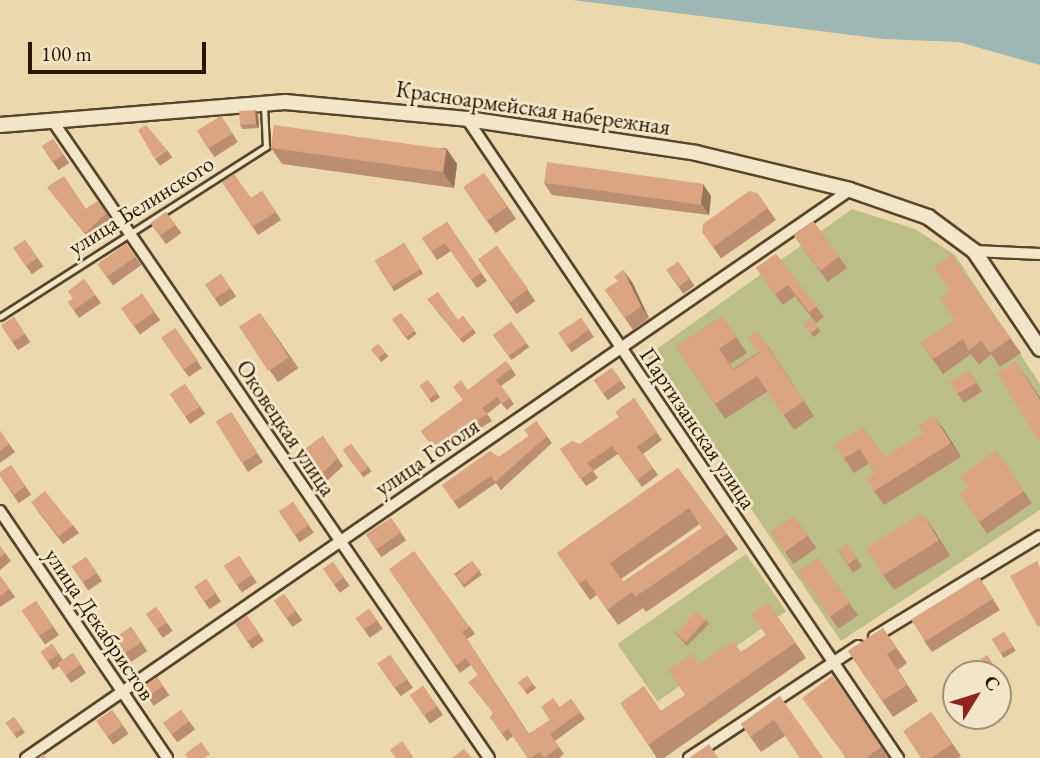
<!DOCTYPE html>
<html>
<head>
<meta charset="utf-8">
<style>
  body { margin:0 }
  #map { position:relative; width:1040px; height:758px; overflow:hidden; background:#ebd8ac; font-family:"EB Garamond",serif }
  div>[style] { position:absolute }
  .green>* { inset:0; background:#bbbe87; transform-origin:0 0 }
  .water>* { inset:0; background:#9db7b5 }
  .roads { filter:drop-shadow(2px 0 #59452b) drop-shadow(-2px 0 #59452b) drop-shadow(0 2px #59452b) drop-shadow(0 -2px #59452b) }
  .lane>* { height:4.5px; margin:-2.25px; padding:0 2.25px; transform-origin:2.25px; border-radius:2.25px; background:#f2e6c9 }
  .street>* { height:10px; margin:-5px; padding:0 5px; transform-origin:5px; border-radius:5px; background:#f2e6c9 }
  .secondary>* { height:14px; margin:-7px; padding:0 7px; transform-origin:7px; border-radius:7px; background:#f2e6c9 }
  .wall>* { inset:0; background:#bc8e70; transform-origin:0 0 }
  .shaded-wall>* { inset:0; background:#99745b }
  .building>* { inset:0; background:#dba582; transform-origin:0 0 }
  span { translate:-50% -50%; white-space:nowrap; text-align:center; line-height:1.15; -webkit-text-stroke:6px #f2e6c9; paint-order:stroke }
  .street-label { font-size:23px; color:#281400 }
  .north { position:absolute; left:942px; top:660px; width:70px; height:70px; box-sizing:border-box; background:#f2e6c9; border:2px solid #a19279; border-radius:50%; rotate:52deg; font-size:19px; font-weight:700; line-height:28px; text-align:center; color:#281400 }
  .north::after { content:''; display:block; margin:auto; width:24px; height:32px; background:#8f2418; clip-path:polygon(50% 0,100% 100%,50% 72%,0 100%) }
  .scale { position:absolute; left:28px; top:42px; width:178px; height:32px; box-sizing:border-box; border:4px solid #281400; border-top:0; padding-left:9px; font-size:21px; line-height:24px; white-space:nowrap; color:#281400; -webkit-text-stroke:5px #f2e6c9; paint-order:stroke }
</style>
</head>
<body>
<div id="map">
  <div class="green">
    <div style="clip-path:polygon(852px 209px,915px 229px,955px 255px,1040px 384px,1040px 510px,841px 641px,647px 356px)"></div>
    <div style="left:746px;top:554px;width:70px;height:157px;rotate:55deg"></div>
  </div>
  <div class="water">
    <div style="clip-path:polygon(572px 0,1040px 0,1040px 65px,959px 42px,883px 39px)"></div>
  </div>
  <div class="roads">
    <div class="lane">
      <div style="left:0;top:317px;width:316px;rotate:-32.6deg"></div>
      <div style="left:266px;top:147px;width:41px;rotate:-92.8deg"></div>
    </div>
    <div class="street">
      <div style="left:467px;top:119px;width:771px;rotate:56deg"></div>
      <div style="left:52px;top:120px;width:773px;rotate:55.59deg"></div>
      <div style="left:974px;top:251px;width:66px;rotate:2.6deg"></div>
      <div style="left:0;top:511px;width:298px;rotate:55.9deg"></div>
      <div style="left:874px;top:637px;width:194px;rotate:-31.3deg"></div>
      <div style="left:26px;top:758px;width:1001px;rotate:-34.58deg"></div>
      <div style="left:689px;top:758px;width:203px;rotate:-33.5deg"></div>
    </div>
    <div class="secondary">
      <div style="left:0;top:125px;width:286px;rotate:-4.6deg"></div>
      <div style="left:285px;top:102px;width:183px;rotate:5.3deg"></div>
      <div style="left:467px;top:119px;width:232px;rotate:8.4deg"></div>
      <div style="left:696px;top:153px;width:158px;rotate:13.5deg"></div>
      <div style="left:850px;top:190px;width:83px;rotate:19.1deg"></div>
      <div style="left:928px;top:217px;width:57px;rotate:36.5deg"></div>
      <div style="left:974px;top:251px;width:118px;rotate:56deg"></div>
    </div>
  </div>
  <div class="wall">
    <div style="clip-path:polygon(255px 110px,258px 114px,259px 128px,242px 129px,240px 125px)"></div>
    <div style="left:221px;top:116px;width:31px;height:28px;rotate:57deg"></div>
    <div style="left:53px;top:139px;width:29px;height:13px;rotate:56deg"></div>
    <div style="clip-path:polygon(271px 148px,446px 148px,457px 164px,454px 188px,282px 164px)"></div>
    <div style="left:167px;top:150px;width:9px;height:15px;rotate:54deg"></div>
    <div style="left:484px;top:173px;width:56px;height:25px;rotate:55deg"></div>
    <div style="clip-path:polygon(222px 182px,251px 198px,262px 191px,281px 220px,258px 235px)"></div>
    <div style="clip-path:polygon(544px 183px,711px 196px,709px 215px,552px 195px)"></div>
    <div style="clip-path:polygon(47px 187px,86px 209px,98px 201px,111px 220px,89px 239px)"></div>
    <div style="left:757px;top:193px;width:33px;height:67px;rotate:55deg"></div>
    <div style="left:166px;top:212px;width:26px;height:19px;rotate:54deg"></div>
    <div style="left:813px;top:221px;width:58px;height:24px;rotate:54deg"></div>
    <div style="clip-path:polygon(447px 222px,487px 281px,477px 288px,451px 251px,437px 260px,422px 238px)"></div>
    <div style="left:25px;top:240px;width:32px;height:14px;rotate:55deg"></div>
    <div style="left:404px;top:243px;width:36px;height:34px;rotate:58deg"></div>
    <div style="left:126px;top:244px;width:26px;height:35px;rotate:54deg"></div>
    <div style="left:497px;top:246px;width:67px;height:23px;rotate:55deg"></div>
    <div style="clip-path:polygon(776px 254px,824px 317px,816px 323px,795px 296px,783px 305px,756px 268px)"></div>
    <div style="clip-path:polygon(951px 255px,1021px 353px,1000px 367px,991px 354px,979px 365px,971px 354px,943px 374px,921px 343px,955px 320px,950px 291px)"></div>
    <div style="left:678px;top:262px;width:29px;height:14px;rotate:55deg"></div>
    <div style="left:221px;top:274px;width:27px;height:19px;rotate:56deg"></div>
    <div style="clip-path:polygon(84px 279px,101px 303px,79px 318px,68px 302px,73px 299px)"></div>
    <div style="clip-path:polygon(618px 281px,632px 282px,649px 318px,633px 330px,605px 290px)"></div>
    <div style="left:142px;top:294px;width:32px;height:25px;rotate:55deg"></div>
    <div style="clip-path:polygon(427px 299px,458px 320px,463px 316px,476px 333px,463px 343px)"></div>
    <div style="left:260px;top:313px;width:67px;height:25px;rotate:55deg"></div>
    <div style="left:401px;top:313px;width:26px;height:11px;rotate:53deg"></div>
    <div style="clip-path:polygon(722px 316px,747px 353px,730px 364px,733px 369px,768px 346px,814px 416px,794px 430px,768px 391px,725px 419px,676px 347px)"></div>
    <div style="left:14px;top:317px;width:30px;height:15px;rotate:57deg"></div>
    <div style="left:581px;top:318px;width:23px;height:27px;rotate:56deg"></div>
    <div style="left:811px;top:319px;width:16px;height:9px;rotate:52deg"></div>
    <div style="left:511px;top:322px;width:31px;height:22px;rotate:54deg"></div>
    <div style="clip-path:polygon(175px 328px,202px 368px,189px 377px,183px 369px)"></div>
    <div style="left:378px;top:344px;width:16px;height:9px;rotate:50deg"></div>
    <div style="clip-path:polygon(506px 361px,516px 375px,501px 386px,514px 404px,507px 410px,501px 403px,487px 414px,492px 421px,438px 454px,421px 431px,463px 400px,468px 390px)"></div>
    <div style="left:612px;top:368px;width:24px;height:22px;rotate:55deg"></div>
    <div style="left:969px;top:371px;width:24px;height:22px;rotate:57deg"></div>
    <div style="left:428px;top:380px;width:21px;height:10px;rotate:55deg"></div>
    <div style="left:185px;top:384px;width:36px;height:18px;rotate:56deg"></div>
    <div style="clip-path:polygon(634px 398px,662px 440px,643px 454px,658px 475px,642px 487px,618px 454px,593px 471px,598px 478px,586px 486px,560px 449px,580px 444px,619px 417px)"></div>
    <div style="clip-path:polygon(231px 412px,263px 462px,248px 472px,243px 464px)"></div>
    <div style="clip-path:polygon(536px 421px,552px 443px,501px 490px,496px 483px,459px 509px,442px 485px,499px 457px,529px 436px)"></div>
    <div style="clip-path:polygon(863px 427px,885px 457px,944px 430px,961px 457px,884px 505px,874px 491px,875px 473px,869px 463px,854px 473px,844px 458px)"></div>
    <div style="clip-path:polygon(0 431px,15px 452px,0 463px)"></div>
    <div style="clip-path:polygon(323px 436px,343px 466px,327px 481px,304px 450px)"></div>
    <div style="left:351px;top:444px;width:34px;height:10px;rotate:53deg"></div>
    <div style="clip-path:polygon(996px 451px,1032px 503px,987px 534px,960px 494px,969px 488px)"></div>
    <div style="left:11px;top:465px;width:36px;height:15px;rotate:56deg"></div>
    <div style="clip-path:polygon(evenodd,678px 468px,738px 549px,646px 612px,643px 608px,618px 625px,597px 595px,590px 600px,557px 553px,678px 468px,700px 524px,702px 528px,623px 582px,621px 579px,700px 524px)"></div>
    <div style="left:293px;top:502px;width:37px;height:17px;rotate:56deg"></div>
    <div style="clip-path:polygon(36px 509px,73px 525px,79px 533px,63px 544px)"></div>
    <div style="left:794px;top:516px;width:39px;height:28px;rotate:55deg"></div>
    <div style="left:391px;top:518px;width:27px;height:30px;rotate:56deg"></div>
    <div style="clip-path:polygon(933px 529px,950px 556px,894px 590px,883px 575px)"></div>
    <div style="left:847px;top:544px;width:27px;height:11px;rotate:56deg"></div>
    <div style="clip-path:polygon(0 546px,11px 561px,0 570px)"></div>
    <div style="left:239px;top:556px;width:32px;height:18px;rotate:56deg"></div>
    <div style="left:86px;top:557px;width:29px;height:17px;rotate:56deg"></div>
    <div style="left:818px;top:558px;width:70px;height:24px;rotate:55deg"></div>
    <div style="left:472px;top:561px;width:17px;height:22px;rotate:54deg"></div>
    <div style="left:333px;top:562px;width:29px;height:12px;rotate:55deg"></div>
    <div style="clip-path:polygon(389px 569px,470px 627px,475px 634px,467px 639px,529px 734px,550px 720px,560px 707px,571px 699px,585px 719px,555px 741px,564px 754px,559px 758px,528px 758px,513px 736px,507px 741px,490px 717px,493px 714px,478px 675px,471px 665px,460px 673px)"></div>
    <div style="clip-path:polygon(0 576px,15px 597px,0 607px)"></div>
    <div style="clip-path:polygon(979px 577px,1000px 610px,932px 652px,924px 641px)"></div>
    <div style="left:206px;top:579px;width:27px;height:14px;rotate:56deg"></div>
    <div style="left:284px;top:594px;width:32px;height:12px;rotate:55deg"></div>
    <div style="left:36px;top:601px;width:41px;height:17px;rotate:56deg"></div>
    <div style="clip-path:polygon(768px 603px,806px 658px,664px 758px,657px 758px,620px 703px,661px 711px,685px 695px,698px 664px,741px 652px,766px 635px)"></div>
    <div style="left:156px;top:607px;width:29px;height:12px;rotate:55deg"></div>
    <div style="left:369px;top:609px;width:24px;height:16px;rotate:55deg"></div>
    <div style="left:247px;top:616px;width:30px;height:14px;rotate:56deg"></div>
    <div style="clip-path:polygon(706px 620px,709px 624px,687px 646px,675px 633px)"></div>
    <div style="left:131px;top:627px;width:29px;height:23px;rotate:56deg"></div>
    <div style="clip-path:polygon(883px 628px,907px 663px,898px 670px,918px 701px,893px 717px,848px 651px)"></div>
    <div style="left:1004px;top:632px;width:22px;height:14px;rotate:58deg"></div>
    <div style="clip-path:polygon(52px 644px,63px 660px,73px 653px,86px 673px,71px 683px,59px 666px,53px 670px,41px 652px)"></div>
    <div style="left:390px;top:655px;width:40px;height:15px;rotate:55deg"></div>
    <div style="clip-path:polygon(987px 655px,997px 671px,992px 674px,971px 674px)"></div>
    <div style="left:527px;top:676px;width:15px;height:11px;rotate:53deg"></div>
    <div style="clip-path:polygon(832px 676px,889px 758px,845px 758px)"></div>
    <div style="left:157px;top:677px;width:22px;height:19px;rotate:56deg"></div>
    <div style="left:423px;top:686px;width:35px;height:16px;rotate:55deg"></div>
    <div style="clip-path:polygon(780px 696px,785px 736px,761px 752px,741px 724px)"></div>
    <div style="left:112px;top:710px;width:29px;height:19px;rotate:55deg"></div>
    <div style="left:181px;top:710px;width:24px;height:22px;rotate:54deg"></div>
    <div style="clip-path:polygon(931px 712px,961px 756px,957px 758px,921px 758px)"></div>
    <div style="left:14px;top:717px;width:19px;height:10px;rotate:55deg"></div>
  </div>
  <div class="shaded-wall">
    <div style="clip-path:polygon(255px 110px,258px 114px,259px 128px,256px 124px)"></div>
    <div style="clip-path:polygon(446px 148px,457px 164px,454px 188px,443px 172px)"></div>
    <div style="clip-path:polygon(703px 184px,711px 196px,709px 215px,701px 203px)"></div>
    <div style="clip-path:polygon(623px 270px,632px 282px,649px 318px,641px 306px)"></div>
    <div style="clip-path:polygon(1016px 361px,1040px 398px,1040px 400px)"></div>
    <div style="clip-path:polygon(934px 416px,944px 430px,961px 457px,951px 443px)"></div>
    <div style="clip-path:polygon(922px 513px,933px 529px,950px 556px,939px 540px)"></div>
  </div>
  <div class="building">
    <div style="left:255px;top:110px;width:14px;height:16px;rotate:86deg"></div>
    <div style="left:221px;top:116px;width:21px;height:28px;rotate:59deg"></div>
    <div style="clip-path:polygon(146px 125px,167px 150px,154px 158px,138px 130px)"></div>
    <div style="left:274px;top:125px;width:174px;height:23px;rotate:8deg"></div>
    <div style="left:53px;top:139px;width:19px;height:13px;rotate:58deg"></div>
    <div style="left:547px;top:162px;width:158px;height:21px;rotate:8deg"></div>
    <div style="left:484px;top:173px;width:41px;height:25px;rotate:56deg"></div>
    <div style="clip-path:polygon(234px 174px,251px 198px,262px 191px,276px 212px,252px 227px,222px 182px)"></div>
    <div style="clip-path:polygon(64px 176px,86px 209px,98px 201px,106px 214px,85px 233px,47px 187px)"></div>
    <div style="clip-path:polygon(749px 191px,757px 193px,768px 208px,713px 247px,702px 231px,703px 224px)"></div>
    <div style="left:166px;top:212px;width:16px;height:19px;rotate:55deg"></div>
    <div style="left:813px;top:221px;width:44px;height:24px;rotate:53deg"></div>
    <div style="clip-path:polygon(447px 222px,481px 273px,471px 280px,445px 243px,431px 252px,422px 238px)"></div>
    <div style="left:25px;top:240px;width:22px;height:14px;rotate:56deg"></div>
    <div style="left:404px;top:243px;width:31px;height:34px;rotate:59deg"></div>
    <div style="left:126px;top:244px;width:16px;height:35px;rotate:55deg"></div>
    <div style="left:497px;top:246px;width:53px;height:23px;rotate:54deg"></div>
    <div style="clip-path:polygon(776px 254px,817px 306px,809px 312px,788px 285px,775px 294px,756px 268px)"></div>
    <div style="clip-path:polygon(951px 255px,1011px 338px,990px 353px,981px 340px,969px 351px,963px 339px,933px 359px,921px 343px,955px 320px,940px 298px,950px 291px,934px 267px)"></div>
    <div style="left:678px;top:262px;width:20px;height:14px;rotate:53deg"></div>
    <div style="clip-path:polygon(623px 270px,641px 306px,625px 318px,605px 290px,618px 281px,614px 277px)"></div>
    <div style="left:221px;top:274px;width:17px;height:19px;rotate:57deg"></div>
    <div style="clip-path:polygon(84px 279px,95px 295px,74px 310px,68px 302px,73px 299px,68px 291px)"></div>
    <div style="clip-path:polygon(438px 292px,458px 320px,463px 316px,473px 329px,460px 339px,427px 299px)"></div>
    <div style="left:142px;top:294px;width:22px;height:25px;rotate:56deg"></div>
    <div style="left:260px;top:313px;width:53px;height:25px;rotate:57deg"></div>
    <div style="left:401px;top:313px;width:22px;height:11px;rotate:51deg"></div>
    <div style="clip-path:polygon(722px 316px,736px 337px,719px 349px,733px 370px,759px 353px,748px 338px,757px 331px,804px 401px,783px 415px,757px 376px,715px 404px,676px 347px)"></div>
    <div style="left:14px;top:317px;width:20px;height:15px;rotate:57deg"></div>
    <div style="left:581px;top:318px;width:14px;height:27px;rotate:54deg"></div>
    <div style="left:811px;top:319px;width:11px;height:9px;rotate:52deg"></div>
    <div style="left:511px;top:322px;width:26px;height:22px;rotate:54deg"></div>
    <div style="left:175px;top:328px;width:39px;height:17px;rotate:55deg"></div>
    <div style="left:378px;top:344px;width:11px;height:9px;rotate:49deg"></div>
    <div style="clip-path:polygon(506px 361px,512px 368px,496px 380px,510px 398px,502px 404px,497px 397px,482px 408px,487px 414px,434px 448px,421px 431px,463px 400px,453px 387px,461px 380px,468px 390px)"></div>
    <div style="clip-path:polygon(1016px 361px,1040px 400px,1040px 443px,997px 373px)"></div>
    <div style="left:612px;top:368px;width:15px;height:22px;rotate:53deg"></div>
    <div style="left:969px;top:371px;width:14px;height:22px;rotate:60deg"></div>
    <div style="left:428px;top:380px;width:16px;height:10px;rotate:55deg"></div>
    <div style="left:185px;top:384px;width:27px;height:18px;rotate:56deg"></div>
    <div style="clip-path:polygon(634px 398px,657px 432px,637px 447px,653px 468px,637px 480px,612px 446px,587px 463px,593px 470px,580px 479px,560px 449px,572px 441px,580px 444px,619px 417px,615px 412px)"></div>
    <div style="left:231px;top:412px;width:49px;height:18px;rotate:58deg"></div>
    <div style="clip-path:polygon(934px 416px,951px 443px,874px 491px,866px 478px,875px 473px,860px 449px,844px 458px,835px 444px,863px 427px,885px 457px,923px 433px,918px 426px)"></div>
    <div style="clip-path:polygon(536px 421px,547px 436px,495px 482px,491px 476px,454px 501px,442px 485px,490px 451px,499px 457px,529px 436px,524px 430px)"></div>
    <div style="clip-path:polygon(0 431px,9px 444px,0 451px)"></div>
    <div style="clip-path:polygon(323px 436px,338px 458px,321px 474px,304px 450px)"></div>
    <div style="left:351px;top:444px;width:29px;height:10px;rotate:54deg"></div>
    <div style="clip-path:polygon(996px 451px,1024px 491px,979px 522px,960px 494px,969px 488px,960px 476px)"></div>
    <div style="clip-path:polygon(11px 465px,25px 486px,14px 495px,0 475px,0 473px)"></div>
    <div style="clip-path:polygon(evenodd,678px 468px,727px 534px,635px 597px,632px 592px,607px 610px,586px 579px,579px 584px,557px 553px,678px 468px,689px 508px,702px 528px,623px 582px,610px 563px,689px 508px)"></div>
    <div style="left:45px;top:491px;width:44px;height:18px;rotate:51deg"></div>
    <div style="left:293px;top:502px;width:28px;height:17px;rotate:55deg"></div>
    <div style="left:922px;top:513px;width:32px;height:66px;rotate:58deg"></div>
    <div style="left:794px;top:516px;width:24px;height:28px;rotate:55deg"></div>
    <div style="left:391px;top:518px;width:17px;height:30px;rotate:54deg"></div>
    <div style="left:847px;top:544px;width:17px;height:11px;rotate:54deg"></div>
    <div style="clip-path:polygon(0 546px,5px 553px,0 557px)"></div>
    <div style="clip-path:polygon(414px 551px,470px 627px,462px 632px,529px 735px,550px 720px,541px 707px,553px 698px,560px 707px,571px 699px,580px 712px,550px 734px,559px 747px,544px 758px,539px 752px,531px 758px,528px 758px,508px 729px,502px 734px,490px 717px,494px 714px,468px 682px,478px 675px,466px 658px,455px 666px,389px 569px)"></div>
    <div style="left:239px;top:556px;width:23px;height:18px;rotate:56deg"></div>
    <div style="left:86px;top:557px;width:19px;height:17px;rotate:55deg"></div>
    <div style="left:818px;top:558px;width:55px;height:24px;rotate:55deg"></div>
    <div style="left:472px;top:561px;width:12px;height:22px;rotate:48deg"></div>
    <div style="clip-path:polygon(1037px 561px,1040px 568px,1040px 625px,1038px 627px,1010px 576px)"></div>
    <div style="left:333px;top:562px;width:19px;height:12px;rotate:55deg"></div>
    <div style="clip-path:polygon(0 576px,10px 589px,0 596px)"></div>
    <div style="left:979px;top:577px;width:26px;height:80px;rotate:58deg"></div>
    <div style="left:206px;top:579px;width:17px;height:14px;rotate:54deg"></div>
    <div style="left:284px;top:594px;width:21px;height:12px;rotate:55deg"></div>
    <div style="left:36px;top:601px;width:31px;height:17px;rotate:57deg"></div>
    <div style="clip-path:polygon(768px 603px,795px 643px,648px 745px,620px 703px,644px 686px,661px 711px,685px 695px,668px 670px,692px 654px,698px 664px,733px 641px,741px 652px,766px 635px,751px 614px)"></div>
    <div style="left:156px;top:607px;width:19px;height:12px;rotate:55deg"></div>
    <div style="left:369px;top:609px;width:14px;height:16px;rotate:56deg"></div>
    <div style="left:696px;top:611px;width:13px;height:30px;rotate:42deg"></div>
    <div style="left:247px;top:616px;width:21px;height:14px;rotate:55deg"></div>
    <div style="left:131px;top:627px;width:19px;height:23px;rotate:58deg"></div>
    <div style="clip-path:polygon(883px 628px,896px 648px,887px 654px,907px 685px,882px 701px,848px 651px)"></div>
    <div style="left:1004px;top:632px;width:17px;height:14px;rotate:59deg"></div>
    <div style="left:52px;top:644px;width:12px;height:14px;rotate:55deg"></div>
    <div style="left:73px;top:653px;width:14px;height:19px;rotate:56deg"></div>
    <div style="left:390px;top:655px;width:30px;height:15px;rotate:56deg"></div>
    <div style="clip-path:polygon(987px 655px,994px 667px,983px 674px,971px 674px,967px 668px)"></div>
    <div style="left:527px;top:676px;width:10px;height:11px;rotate:53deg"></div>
    <div style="clip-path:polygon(832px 676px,881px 747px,866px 758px,846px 758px,802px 698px)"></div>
    <div style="left:157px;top:677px;width:11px;height:19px;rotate:56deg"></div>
    <div style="left:423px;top:686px;width:25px;height:16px;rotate:56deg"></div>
    <div style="clip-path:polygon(780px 696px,823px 758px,800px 758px,774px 720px,750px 737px,741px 724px)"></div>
    <div style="left:112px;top:710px;width:19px;height:19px;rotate:55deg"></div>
    <div style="left:181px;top:710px;width:14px;height:22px;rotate:54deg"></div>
    <div style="clip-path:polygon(931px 712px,952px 744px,931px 758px,921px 758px,903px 731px)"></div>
    <div style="left:14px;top:717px;width:14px;height:10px;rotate:56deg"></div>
    <div style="clip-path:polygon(402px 741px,414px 758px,396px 758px,390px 750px)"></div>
    <div style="clip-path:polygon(201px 742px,210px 754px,204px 758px,188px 758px,185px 754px)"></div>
    <div style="clip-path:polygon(709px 744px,718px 758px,689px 758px)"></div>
    <div style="clip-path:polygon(464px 749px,472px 758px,452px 758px)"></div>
    <div style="clip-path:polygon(43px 754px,46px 758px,38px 758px)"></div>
  </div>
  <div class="street-label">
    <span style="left:533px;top:108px;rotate:8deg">Красноармейская набережная</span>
    <span style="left:141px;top:205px;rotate:-32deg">улица Белинского</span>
    <span style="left:286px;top:428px;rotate:56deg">Оковецкая улица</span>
    <span style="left:698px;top:428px;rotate:56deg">Партизанская улица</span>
    <span style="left:427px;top:457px;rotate:-34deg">улица Гоголя</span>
    <span style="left:100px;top:624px;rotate:56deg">улица Декабристов</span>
  </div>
  <div class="north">С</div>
  <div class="scale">100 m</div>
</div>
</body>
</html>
